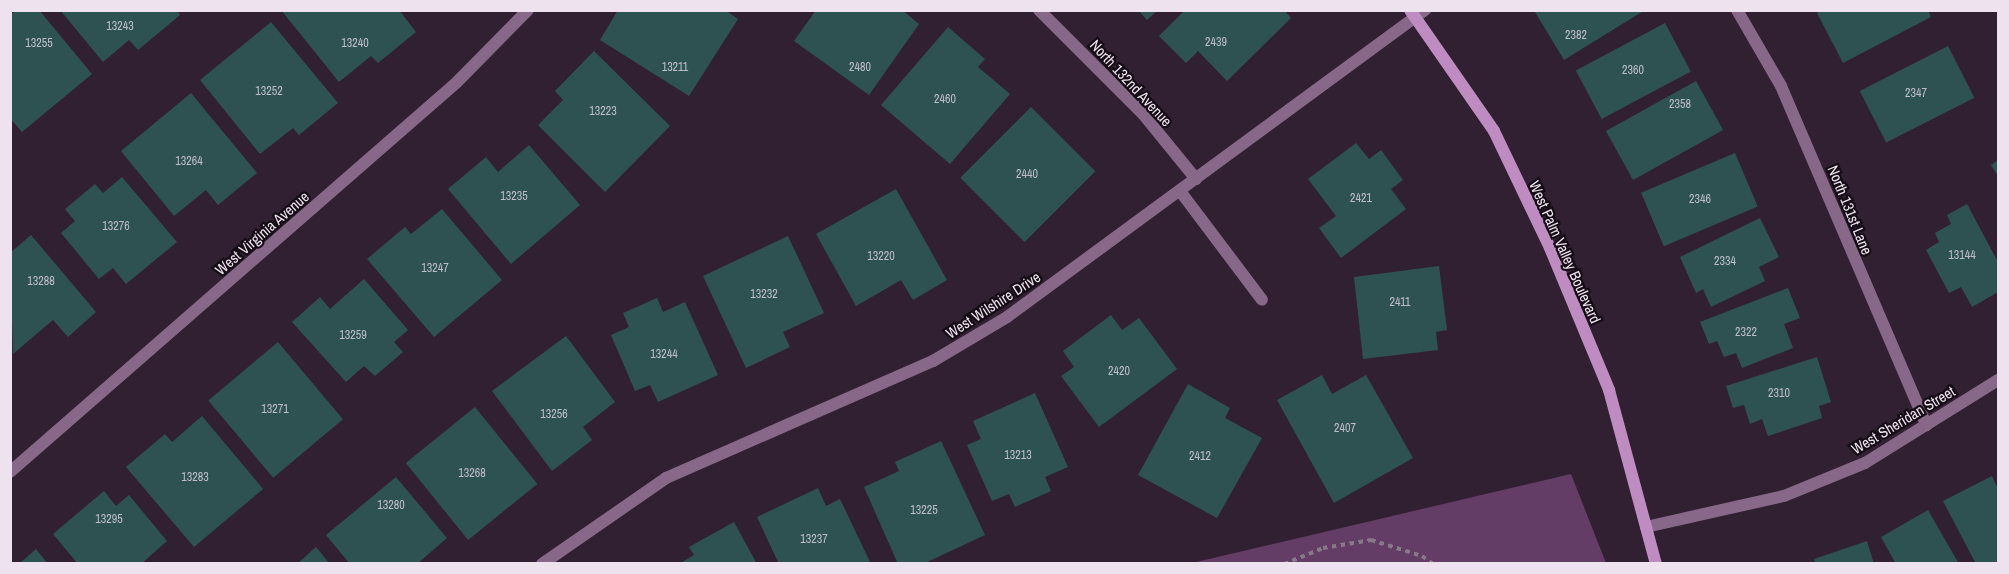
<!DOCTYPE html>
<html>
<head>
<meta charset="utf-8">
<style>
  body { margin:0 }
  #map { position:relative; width:2009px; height:574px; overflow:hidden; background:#312032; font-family:"Archivo Narrow",sans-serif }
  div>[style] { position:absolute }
  .green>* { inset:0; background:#633d65 }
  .building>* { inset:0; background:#2e5252; transform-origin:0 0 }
  .path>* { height:4px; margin-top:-2px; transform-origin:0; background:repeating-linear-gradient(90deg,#887989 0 4.5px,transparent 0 9px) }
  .street>* { height:12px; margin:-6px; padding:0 6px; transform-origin:6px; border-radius:6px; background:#886889 }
  .secondary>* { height:12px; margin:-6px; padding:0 6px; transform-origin:6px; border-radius:6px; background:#bf8cc1 }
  span { translate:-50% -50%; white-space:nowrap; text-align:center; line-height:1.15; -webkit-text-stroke:4.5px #150d15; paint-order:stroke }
  .number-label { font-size:12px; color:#bebec8 }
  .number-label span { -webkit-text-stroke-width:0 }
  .street-label { font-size:15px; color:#eee2ef }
  .frame { position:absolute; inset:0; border:12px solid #eee2ef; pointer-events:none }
</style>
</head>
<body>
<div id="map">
  <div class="green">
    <div style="clip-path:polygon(1571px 474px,1606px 563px,1192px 563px)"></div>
  </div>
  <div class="building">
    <div style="clip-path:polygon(16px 10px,39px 10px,92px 74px,22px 132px,10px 118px,10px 15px)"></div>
    <div style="clip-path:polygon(60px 10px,177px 10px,180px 15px,138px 50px,129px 40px,103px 62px)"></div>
    <div style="clip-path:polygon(281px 10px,399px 10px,416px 32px,378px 63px,371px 56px,339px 82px)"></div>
    <div style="clip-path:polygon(618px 10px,725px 10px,738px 19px,689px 96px,600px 40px)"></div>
    <div style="clip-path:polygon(816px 10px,902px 10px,919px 24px,869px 95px,794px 41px)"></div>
    <div style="clip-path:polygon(1138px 10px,1158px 10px,1147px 20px)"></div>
    <div style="clip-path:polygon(1185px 10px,1284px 10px,1291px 18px,1227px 81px,1198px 51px,1186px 63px,1159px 36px)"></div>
    <div style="clip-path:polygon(1538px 10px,1645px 10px,1564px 60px,1535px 12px)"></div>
    <div style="clip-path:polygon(1822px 10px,1928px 10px,1931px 17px,1843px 63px,1817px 13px)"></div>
    <div style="clip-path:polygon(271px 22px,338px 103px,299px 135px,293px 128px,260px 154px,200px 80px)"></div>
    <div style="left:1665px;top:23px;width:55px;height:101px;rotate:62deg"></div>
    <div style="clip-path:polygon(948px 27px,985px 59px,978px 67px,1010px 94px,950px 164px,881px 105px)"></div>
    <div style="left:1948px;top:46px;width:58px;height:99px;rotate:63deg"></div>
    <div style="clip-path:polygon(594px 51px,670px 126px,605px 192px,538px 125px,563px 100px,555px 91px)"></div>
    <div style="left:1696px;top:81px;width:56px;height:103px;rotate:61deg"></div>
    <div style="clip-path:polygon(191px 93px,257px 173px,218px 205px,206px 190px,174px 216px,121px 151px)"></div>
    <div style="left:1031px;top:107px;width:91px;height:100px;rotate:45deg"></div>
    <div style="clip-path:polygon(1356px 143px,1369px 159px,1381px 150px,1403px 180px,1391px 189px,1406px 209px,1341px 258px,1319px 228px,1336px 216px,1308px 179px)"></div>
    <div style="clip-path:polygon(529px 145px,580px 205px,511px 264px,448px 189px,486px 157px,498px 172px)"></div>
    <div style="left:1735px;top:153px;width:58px;height:102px;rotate:67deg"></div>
    <div style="clip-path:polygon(1998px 160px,1998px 176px,1991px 165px)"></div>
    <div style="clip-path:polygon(122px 177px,177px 242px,126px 284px,113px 268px,99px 279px,61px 233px,75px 221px,65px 209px,95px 184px,103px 193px)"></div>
    <div style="clip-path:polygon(896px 189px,947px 280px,913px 300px,901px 280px,856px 306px,816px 234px)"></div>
    <div style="clip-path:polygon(1967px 204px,1998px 262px,1998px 292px,1972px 307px,1961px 287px,1949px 293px,1926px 250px,1939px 242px,1935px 233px,1951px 224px,1947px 215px)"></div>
    <div style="clip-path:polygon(442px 209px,502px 280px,434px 337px,367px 259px,405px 227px,411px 234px)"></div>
    <div style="clip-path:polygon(1760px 218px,1779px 257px,1759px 267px,1765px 281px,1711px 307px,1703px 289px,1696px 293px,1680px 257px)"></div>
    <div style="clip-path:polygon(31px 235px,96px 312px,68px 337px,53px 320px,13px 354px,10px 253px)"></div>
    <div style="clip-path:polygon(788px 236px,824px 313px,783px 332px,790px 347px,746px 368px,703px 276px)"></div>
    <div style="clip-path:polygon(1439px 266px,1447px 330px,1436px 332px,1438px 350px,1363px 359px,1354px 277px)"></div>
    <div style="clip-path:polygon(364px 279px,408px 330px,394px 342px,403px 352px,375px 376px,364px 366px,346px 382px,292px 322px,320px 297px,330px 309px)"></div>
    <div style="clip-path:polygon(1788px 288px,1800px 318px,1784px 324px,1793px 348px,1742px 368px,1736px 353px,1724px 357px,1717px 341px,1709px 344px,1700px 322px)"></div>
    <div style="clip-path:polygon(657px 298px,663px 312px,685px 302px,718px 375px,658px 402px,650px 385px,635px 391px,611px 335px,629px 327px,623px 313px)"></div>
    <div style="clip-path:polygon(1111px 315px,1122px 330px,1139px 318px,1177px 369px,1099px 427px,1061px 376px,1074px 367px,1063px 351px)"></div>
    <div style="clip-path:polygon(566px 336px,615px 402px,583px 427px,592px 440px,552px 471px,492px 391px)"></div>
    <div style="left:278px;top:342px;width:101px;height:91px;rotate:50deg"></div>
    <div style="clip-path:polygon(1817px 357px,1831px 402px,1819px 406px,1822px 418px,1768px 436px,1762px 419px,1750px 424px,1744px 405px,1733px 408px,1726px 386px)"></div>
    <div style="clip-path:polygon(1322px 375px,1332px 394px,1366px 375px,1413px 458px,1334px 503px,1277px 400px)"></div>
    <div style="clip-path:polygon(1188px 384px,1230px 408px,1225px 418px,1262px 438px,1217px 518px,1138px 475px)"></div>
    <div style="clip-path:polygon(1035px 393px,1068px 467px,1045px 477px,1051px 491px,1015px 507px,1009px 494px,992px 501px,967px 445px,981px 439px,973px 421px)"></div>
    <div style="left:475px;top:407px;width:99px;height:89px;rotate:51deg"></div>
    <div style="clip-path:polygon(202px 416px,263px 489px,194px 547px,126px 467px,165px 434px,172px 442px)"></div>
    <div style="clip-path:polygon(941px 441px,985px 535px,923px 564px,898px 564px,864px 487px,899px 471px,895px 462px)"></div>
    <div style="clip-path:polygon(1992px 476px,1998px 489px,1998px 564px,1976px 564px,1943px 501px)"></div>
    <div style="clip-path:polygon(396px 477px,447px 538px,417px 564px,350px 564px,326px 535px)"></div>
    <div style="clip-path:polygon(818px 488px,826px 506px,840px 499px,871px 564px,779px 564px,757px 517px)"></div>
    <div style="clip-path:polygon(104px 491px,116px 506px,129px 495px,167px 541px,141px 564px,78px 564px,53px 534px)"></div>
    <div style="clip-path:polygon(1928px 510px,1959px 564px,1896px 564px,1881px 537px)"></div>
    <div style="clip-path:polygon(734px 522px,757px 564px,679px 564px,694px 555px,689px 547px)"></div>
    <div style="clip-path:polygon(1867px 541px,1874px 564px,1815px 564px,1814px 559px)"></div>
    <div style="clip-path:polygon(316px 547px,330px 564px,297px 564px)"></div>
    <div style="clip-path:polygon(36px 549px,48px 564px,19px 564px)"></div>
  </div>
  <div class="path">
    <div style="left:1284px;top:564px;width:42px;rotate:-22.3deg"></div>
    <div style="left:1323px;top:548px;width:49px;rotate:-9.5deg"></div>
    <div style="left:1371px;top:540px;width:53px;rotate:17.4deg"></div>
    <div style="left:1422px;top:556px;width:14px;rotate:36deg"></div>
  </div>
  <div class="street">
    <div style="left:1039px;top:10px;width:147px;rotate:45deg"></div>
    <div style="left:1143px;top:114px;width:84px;rotate:50.8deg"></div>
    <div style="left:1737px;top:10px;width:88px;rotate:59.9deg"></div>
    <div style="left:1781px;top:86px;width:369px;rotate:66.8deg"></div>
    <div style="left:1180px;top:191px;width:136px;rotate:53deg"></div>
    <div style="left:10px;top:472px;width:593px;rotate:-41.1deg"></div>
    <div style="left:457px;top:82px;width:101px;rotate:-45.4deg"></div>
    <div style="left:1646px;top:527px;width:141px;rotate:-12.7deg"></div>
    <div style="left:1784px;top:496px;width:87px;rotate:-22.2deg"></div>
    <div style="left:1865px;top:463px;width:157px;rotate:-32deg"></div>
    <div style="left:542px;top:564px;width:151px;rotate:-34.7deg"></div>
    <div style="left:666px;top:478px;width:292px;rotate:-23.7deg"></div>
    <div style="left:933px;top:361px;width:86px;rotate:-30.7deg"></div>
    <div style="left:1007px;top:317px;width:519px;rotate:-36.3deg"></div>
  </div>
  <div class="secondary">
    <div style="left:1410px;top:10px;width:147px;rotate:55.2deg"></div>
    <div style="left:1494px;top:131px;width:130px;rotate:64.4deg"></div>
    <div style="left:1550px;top:248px;width:154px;rotate:67.4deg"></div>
    <div style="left:1609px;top:390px;width:180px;rotate:74.9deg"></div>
  </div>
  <div class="number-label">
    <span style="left:120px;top:27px">13243</span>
    <span style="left:1576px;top:36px">2382</span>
    <span style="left:1216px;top:43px">2439</span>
    <span style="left:39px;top:44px">13255</span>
    <span style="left:355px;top:44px">13240</span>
    <span style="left:675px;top:68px">13211</span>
    <span style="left:860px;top:68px">2480</span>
    <span style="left:1633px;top:71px">2360</span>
    <span style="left:269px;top:92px">13252</span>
    <span style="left:1916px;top:94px">2347</span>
    <span style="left:945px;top:100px">2460</span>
    <span style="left:1680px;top:105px">2358</span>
    <span style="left:603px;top:112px">13223</span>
    <span style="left:189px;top:162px">13264</span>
    <span style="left:1027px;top:175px">2440</span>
    <span style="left:514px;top:197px">13235</span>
    <span style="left:1361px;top:199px">2421</span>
    <span style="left:1700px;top:200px">2346</span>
    <span style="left:116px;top:227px">13276</span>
    <span style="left:1962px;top:256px">13144</span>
    <span style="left:881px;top:257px">13220</span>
    <span style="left:1725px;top:262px">2334</span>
    <span style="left:435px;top:269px">13247</span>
    <span style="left:41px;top:282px">13288</span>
    <span style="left:764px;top:295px">13232</span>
    <span style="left:1400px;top:303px">2411</span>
    <span style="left:1746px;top:333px">2322</span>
    <span style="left:353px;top:336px">13259</span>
    <span style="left:664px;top:355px">13244</span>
    <span style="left:1119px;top:372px">2420</span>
    <span style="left:1779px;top:394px">2310</span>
    <span style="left:275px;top:410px">13271</span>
    <span style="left:554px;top:415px">13256</span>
    <span style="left:1345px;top:429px">2407</span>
    <span style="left:1018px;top:456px">13213</span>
    <span style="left:1200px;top:457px">2412</span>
    <span style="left:472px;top:474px">13268</span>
    <span style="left:195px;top:478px">13283</span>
    <span style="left:391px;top:506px">13280</span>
    <span style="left:924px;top:511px">13225</span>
    <span style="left:109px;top:520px">13295</span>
    <span style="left:814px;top:540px">13237</span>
  </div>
  <div class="street-label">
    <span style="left:1131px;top:83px;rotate:47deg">North 132nd Avenue</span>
    <span style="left:1850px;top:210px;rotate:68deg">North 131st Lane</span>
    <span style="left:262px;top:233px;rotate:-41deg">West Virginia Avenue</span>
    <span style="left:1565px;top:252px;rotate:66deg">West Palm Valley Boulevard</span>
    <span style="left:993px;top:305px;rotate:-33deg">West Wilshire Drive</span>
    <span style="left:1903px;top:420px;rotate:-31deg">West Sheridan Street</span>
  </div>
  <div class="frame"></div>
</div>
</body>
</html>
